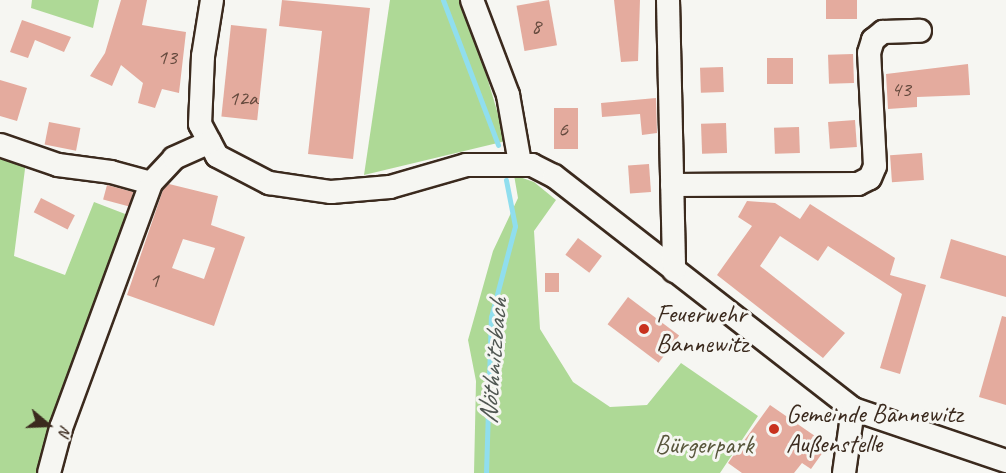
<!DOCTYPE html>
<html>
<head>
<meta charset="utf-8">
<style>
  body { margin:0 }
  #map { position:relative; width:1006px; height:473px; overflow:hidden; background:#f6f6f2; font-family:Caveat,sans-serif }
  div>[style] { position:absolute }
  .green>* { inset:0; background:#aed996 }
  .stream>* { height:5px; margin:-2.5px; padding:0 2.5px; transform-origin:2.5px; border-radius:2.5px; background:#90deee }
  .building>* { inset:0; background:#e4ab9e; transform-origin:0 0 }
  .roads { filter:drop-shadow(2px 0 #3b2a1e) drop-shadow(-2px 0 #3b2a1e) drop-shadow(0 2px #3b2a1e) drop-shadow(0 -2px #3b2a1e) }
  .minor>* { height:22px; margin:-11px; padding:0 11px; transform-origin:11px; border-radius:11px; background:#f6f6f2 }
  .dots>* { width:16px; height:16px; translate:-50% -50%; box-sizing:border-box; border:3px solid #f6f6f2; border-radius:50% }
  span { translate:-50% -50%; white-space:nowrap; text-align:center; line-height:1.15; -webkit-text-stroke:6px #f6f6f2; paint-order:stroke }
  .number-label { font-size:22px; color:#654a3e }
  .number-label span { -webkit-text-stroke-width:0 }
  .poi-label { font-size:26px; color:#3b2a1e }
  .left { translate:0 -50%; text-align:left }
  .park-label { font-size:26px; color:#58563c }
  .water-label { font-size:27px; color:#505752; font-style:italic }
  .north { position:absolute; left:18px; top:395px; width:60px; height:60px; -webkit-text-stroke:4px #f6f6f2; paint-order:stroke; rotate:109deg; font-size:16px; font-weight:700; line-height:24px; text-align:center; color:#3b2a1e }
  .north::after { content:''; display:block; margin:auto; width:21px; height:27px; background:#3b2a1e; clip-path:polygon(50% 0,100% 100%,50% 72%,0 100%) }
</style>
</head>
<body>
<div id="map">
  <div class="green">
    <div style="clip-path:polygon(32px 0,99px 0,93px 28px,31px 8px)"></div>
    <div style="clip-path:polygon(390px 0,464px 0,506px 141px,364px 175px)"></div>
    <div style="clip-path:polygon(0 151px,26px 161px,14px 256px,65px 275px,94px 202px,133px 217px,38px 473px,0 473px)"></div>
    <div style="clip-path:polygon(514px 175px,534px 182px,556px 200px,534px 231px,540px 329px,573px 382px,610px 407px,647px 405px,681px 363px,758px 416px,720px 473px,474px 473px,476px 381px,468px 340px,493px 251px,518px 198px)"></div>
  </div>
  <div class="stream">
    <div style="left:443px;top:0;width:155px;rotate:69.2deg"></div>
    <div style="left:486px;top:473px;width:156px;rotate:-88.2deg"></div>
    <div style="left:491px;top:317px;width:94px;rotate:-75.2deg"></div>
    <div style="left:515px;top:226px;width:47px;rotate:-101.1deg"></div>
  </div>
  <div class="building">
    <div style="clip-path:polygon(121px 0,147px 0,142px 25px,186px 32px,179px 93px,162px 89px,155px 108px,138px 103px,143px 83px,121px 65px,112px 86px,90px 76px,105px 53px)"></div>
    <div style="clip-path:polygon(282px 0,370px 8px,353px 159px,308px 154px,322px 31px,279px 26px)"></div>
    <div style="left:549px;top:0;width:46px;height:33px;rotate:80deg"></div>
    <div style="clip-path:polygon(614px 0,640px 0,638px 61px,621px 62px)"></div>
    <div style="left:826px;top:0;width:31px;height:19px"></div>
    <div style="clip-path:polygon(22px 20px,71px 37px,64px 52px,35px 40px,28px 58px,10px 52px)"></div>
    <div style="left:231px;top:25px;width:36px;height:92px;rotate:6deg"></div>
    <div style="left:853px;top:54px;width:29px;height:25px;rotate:88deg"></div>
    <div style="left:767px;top:58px;width:26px;height:26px"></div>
    <div style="clip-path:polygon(968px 64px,970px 95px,917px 97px,917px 107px,888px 109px,886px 74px)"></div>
    <div style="left:723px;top:67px;width:25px;height:23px;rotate:88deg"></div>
    <div style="clip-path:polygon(0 80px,27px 88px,17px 121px,0 116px)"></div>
    <div style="clip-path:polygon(656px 98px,657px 133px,642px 135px,640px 114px,602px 117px,601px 103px)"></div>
    <div style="left:554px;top:108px;width:24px;height:41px"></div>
    <div style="left:855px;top:120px;width:27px;height:27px;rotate:86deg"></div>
    <div style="left:49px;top:122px;width:32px;height:23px;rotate:11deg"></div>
    <div style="left:726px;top:123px;width:30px;height:25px;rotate:88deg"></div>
    <div style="left:799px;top:127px;width:26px;height:25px;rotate:88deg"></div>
    <div style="left:922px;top:153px;width:27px;height:32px;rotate:86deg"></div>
    <div style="left:649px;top:164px;width:28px;height:21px;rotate:86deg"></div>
    <div style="clip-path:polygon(evenodd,169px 184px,218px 196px,211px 225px,245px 237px,214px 326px,127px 295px,163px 190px,169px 184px,183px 239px,215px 248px,204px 279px,172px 268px,183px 239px)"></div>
    <div style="left:107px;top:185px;width:27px;height:15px;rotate:15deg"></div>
    <div style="left:41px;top:198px;width:38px;height:16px;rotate:27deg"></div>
    <div style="clip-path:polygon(747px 201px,775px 203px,800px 219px,810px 204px,895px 258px,890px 275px,926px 285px,900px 374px,880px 368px,902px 294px,828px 246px,818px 261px,780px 236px,760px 266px,845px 333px,823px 358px,717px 275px,752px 226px,738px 217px)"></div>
    <div style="left:578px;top:238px;width:30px;height:21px;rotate:37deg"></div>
    <div style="clip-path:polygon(951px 239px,1006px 256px,1006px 297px,940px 278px)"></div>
    <div style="left:545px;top:273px;width:14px;height:19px"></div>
    <div style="left:628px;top:297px;width:64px;height:34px;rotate:37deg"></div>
    <div style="clip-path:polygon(1002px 316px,1006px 317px,1006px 405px,979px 397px)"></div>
    <div style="clip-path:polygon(770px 405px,828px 445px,811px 469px,802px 463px,794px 473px,742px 473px,728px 463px)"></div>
  </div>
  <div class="roads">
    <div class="minor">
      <div style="left:212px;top:0;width:57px;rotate:99.1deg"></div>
      <div style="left:203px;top:56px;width:68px;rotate:92.5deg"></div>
      <div style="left:200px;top:124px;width:36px;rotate:62deg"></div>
      <div style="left:217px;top:156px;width:59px;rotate:27.4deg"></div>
      <div style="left:269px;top:183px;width:63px;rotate:8.3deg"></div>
      <div style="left:331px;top:192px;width:59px;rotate:-4.8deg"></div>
      <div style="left:390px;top:187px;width:79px;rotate:-16.1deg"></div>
      <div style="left:466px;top:165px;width:66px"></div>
      <div style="left:532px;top:165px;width:25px;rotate:27deg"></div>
      <div style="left:554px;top:176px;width:379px;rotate:37.9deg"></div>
      <div style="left:853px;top:409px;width:162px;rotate:18.8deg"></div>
      <div style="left:472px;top:0;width:102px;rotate:69.2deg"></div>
      <div style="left:508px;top:95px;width:69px;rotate:80deg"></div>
      <div style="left:668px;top:0;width:271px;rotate:88.7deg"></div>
      <div style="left:0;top:145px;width:61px;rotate:19deg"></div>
      <div style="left:58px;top:165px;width:53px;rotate:7.5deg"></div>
      <div style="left:111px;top:172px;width:41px;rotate:15.4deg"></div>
      <div style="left:672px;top:185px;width:186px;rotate:-0.3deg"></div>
      <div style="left:858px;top:184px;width:13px;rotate:-27deg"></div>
      <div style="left:870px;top:178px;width:13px;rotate:-67deg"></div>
      <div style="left:875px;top:166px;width:113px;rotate:-93deg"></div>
      <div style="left:869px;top:53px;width:14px;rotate:-73deg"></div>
      <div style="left:873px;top:40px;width:13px;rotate:-39deg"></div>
      <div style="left:883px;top:32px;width:37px;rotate:-2deg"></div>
      <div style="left:49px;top:473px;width:47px;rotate:-75.1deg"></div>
      <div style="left:61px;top:428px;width:261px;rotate:-69.8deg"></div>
      <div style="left:151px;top:183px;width:34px;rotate:-47deg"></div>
      <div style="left:174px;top:158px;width:39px;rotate:-24deg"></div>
      <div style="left:844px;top:473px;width:65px;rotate:-82deg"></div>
    </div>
  </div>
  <div class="dots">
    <div style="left:644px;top:329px;background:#c8321e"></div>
    <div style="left:774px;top:429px;background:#c8321e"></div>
  </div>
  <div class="number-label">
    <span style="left:536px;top:27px">8</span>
    <span style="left:167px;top:58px">13</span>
    <span style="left:901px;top:90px">43</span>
    <span style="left:243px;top:99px">12a</span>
    <span style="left:563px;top:130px">6</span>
    <span style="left:154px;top:281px">1</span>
  </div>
  <div class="poi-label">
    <span class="left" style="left:656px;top:329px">Feuerwehr<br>Bannewitz</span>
    <span class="left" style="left:786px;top:429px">Gemeinde Bannewitz<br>Außenstelle</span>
  </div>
  <div class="park-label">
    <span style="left:704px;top:445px">Bürgerpark</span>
  </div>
  <div class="water-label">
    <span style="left:493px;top:361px;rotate:-85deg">Nöthnitzbach</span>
  </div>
  <div class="north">N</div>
</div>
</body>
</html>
